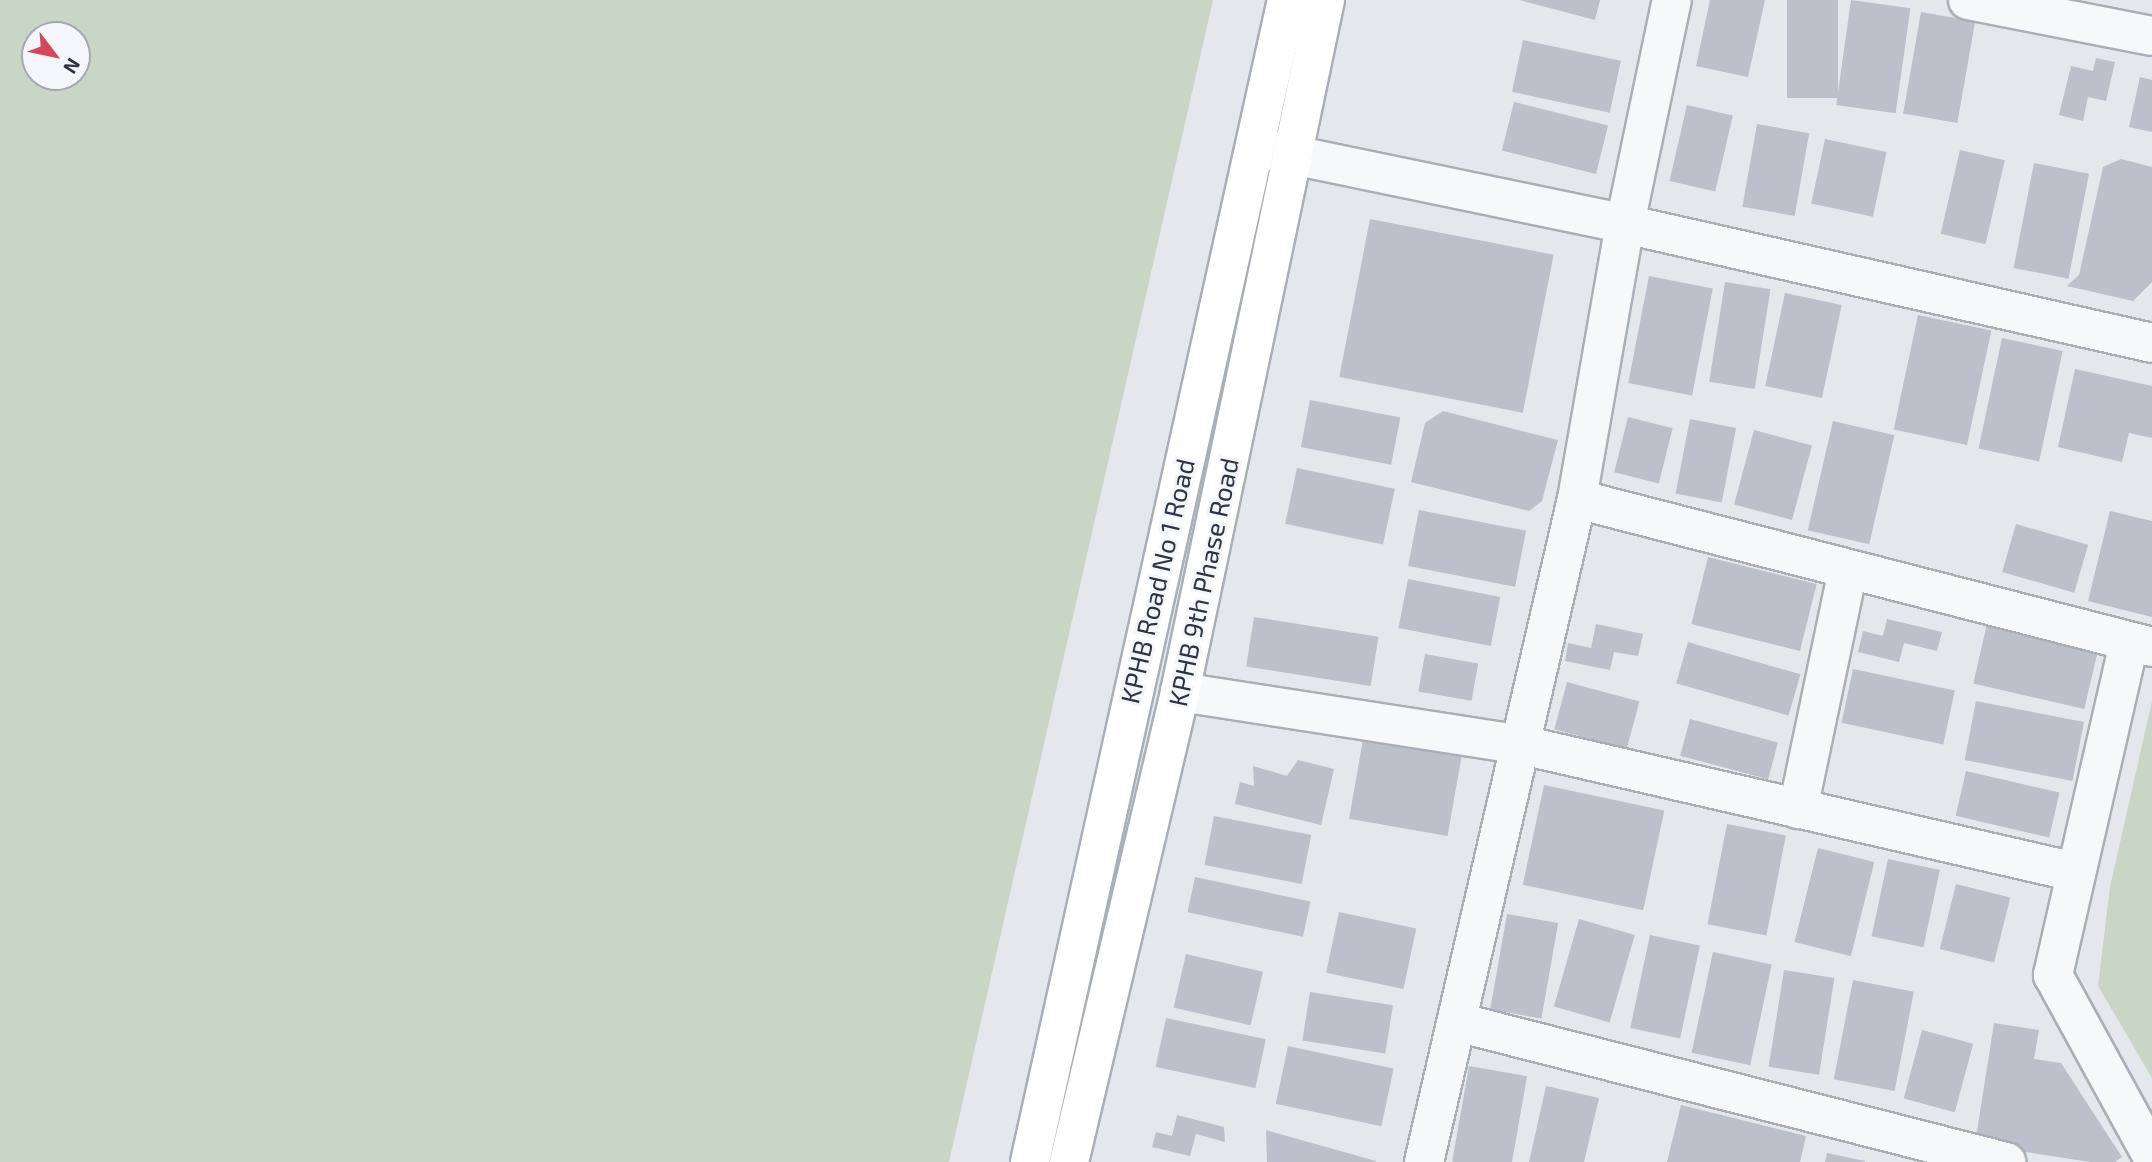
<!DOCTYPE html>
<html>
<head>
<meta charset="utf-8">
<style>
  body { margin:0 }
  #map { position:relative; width:2152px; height:1162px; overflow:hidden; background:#e4e7ec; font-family:"Exo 2",sans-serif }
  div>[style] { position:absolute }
  .green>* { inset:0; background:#c9d6c5 }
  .building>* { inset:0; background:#bbc0ca; transform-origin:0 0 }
  .roads { filter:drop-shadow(2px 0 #a9aeb7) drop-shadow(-2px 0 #a9aeb7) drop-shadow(0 2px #a9aeb7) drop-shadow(0 -2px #a9aeb7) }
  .minor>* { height:38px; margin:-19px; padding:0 19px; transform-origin:19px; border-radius:19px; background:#f7f8fa }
  .major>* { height:38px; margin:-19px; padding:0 19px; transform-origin:19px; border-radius:19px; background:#fff }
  span { translate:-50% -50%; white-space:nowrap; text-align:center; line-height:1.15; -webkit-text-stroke:6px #f4f6f9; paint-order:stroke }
  .street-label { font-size:26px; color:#2b3445 }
  .north { position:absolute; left:21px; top:21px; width:70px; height:70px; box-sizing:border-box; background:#f4f6f9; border:2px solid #a4a8b1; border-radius:50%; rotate:122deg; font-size:19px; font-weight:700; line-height:28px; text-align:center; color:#2b3445 }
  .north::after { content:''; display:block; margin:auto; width:24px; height:32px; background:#d1495b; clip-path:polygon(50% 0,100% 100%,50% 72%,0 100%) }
</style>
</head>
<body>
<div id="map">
  <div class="green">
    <div style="clip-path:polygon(evenodd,0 0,1213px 0,949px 1162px,0 1162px,0 0,77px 35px,77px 77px,35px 77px,35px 35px,77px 35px)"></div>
    <div style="clip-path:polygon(2152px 701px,2152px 1078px,2098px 986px,2110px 887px)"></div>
  </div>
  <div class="building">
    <div style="clip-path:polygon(1519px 0,1600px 0,1595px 20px)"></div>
    <div style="clip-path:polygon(1710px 0,1765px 0,1748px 77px,1696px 66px)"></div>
    <div style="left:1787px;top:0;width:51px;height:98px"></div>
    <div style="left:1851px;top:0;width:60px;height:106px;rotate:8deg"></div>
    <div style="left:1921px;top:12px;width:55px;height:103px;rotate:10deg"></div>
    <div style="left:1523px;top:40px;width:100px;height:53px;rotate:12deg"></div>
    <div style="clip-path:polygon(2096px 58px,2115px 62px,2106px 101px,2088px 97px,2083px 121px,2059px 115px,2071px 66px,2093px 71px)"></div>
    <div style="clip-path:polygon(2140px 77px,2152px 80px,2152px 132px,2129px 127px)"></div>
    <div style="left:1514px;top:102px;width:97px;height:50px;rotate:14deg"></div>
    <div style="left:1687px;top:105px;width:47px;height:78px;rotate:13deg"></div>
    <div style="left:1757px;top:124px;width:53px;height:84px;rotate:10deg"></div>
    <div style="left:1825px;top:139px;width:63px;height:66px;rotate:12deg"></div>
    <div style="left:1960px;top:150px;width:46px;height:86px;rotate:13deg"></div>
    <div style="clip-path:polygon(2121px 159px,2152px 167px,2152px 282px,2133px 301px,2067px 286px,2079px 275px,2103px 167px)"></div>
    <div style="left:2034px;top:163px;width:56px;height:107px;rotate:11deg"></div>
    <div style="left:1370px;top:219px;width:187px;height:161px;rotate:11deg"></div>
    <div style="left:1649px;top:276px;width:65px;height:109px;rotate:11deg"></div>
    <div style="left:1725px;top:282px;width:46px;height:101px;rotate:9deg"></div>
    <div style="left:1785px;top:293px;width:58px;height:95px;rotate:12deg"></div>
    <div style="left:1918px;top:315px;width:75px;height:117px;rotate:12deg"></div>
    <div style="left:2002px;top:338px;width:62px;height:113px;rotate:12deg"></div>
    <div style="clip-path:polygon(2075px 369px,2152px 386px,2152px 438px,2129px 433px,2122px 462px,2058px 447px)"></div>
    <div style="left:1310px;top:400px;width:92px;height:48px;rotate:11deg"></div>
    <div style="clip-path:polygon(1443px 411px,1558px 440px,1542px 501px,1529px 511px,1411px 482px,1425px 423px)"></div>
    <div style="left:1628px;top:417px;width:46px;height:57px;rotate:14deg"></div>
    <div style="left:1690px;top:419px;width:47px;height:76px;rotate:11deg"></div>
    <div style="left:1833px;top:421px;width:63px;height:112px;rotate:13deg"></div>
    <div style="left:1754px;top:430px;width:60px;height:77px;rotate:15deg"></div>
    <div style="left:1297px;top:468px;width:100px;height:57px;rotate:12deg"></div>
    <div style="left:1419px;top:510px;width:109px;height:57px;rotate:11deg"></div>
    <div style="clip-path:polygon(2110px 511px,2152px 521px,2152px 617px,2088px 601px)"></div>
    <div style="left:2016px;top:524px;width:75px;height:50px;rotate:16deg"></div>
    <div style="left:1708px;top:557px;width:112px;height:69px;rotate:14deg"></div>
    <div style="left:1408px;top:579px;width:94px;height:50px;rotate:11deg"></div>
    <div style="left:1254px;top:617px;width:126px;height:50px;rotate:9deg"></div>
    <div style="clip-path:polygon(1887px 619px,1942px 632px,1937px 651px,1904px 643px,1899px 662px,1858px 652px,1863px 631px,1883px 636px)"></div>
    <div style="clip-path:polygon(1596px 624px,1643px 634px,1638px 656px,1614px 652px,1610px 670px,1565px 661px,1568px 643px,1591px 648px)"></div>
    <div style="left:1987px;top:624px;width:114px;height:61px;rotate:13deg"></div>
    <div style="left:1688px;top:642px;width:117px;height:43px;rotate:16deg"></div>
    <div style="left:1425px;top:654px;width:54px;height:38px;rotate:10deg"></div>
    <div style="left:1853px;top:669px;width:104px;height:55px;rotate:12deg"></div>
    <div style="left:1567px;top:682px;width:75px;height:49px;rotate:15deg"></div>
    <div style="left:1976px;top:701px;width:110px;height:60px;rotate:11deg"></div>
    <div style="left:1690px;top:719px;width:91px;height:38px;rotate:15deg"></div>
    <div style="left:1364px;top:734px;width:100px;height:86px;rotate:10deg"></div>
    <div style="clip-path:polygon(1298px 760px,1334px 769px,1321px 825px,1235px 804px,1240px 782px,1254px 786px,1253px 766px,1287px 776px)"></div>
    <div style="left:1966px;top:771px;width:96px;height:46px;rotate:13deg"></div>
    <div style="left:1544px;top:785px;width:123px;height:102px;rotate:12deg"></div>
    <div style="left:1214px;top:816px;width:99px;height:50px;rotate:11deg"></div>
    <div style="left:1727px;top:824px;width:60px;height:102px;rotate:11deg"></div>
    <div style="left:1818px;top:848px;width:58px;height:97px;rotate:14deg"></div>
    <div style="left:1888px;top:859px;width:53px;height:79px;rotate:12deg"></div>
    <div style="left:1195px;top:877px;width:118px;height:36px;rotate:12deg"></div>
    <div style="left:1956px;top:884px;width:56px;height:67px;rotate:14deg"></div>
    <div style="left:1339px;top:912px;width:79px;height:62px;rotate:12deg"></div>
    <div style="left:1507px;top:914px;width:52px;height:97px;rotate:10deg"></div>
    <div style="left:1579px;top:919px;width:58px;height:91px;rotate:16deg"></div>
    <div style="left:1650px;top:935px;width:51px;height:95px;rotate:12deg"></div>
    <div style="left:1713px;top:952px;width:60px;height:103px;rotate:12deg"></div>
    <div style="left:1186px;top:954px;width:79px;height:55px;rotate:13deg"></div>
    <div style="left:1784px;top:970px;width:51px;height:98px;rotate:9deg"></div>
    <div style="left:1853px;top:980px;width:62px;height:101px;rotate:11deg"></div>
    <div style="left:1310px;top:992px;width:84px;height:49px;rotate:9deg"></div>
    <div style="left:1166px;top:1018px;width:102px;height:50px;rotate:12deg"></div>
    <div style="clip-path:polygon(1994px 1023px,2039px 1030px,2034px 1059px,2061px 1063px,2122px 1157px,2115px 1162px,2090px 1162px,1975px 1144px)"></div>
    <div style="left:1922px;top:1030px;width:53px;height:71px;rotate:15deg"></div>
    <div style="left:1288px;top:1046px;width:108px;height:59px;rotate:12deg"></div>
    <div style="left:1469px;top:1066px;width:59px;height:97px;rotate:10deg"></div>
    <div style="clip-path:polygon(1546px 1086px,1599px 1098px,1584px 1162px,1529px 1162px)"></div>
    <div style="clip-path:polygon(1681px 1105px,1806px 1136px,1800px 1162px,1667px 1162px)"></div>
    <div style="clip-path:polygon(1177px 1115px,1224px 1127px,1225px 1142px,1196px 1134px,1190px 1156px,1152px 1147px,1156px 1132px,1172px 1136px)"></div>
    <div style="clip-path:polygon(1266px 1130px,1376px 1161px,1376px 1162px,1267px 1162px)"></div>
    <div style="clip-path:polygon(1827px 1153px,1865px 1161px,1865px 1162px,1825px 1162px)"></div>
  </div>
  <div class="roads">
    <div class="minor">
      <div style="left:1968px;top:0;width:187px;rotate:11.1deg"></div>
      <div style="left:1259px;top:148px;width:374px;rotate:11.7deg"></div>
      <div style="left:1625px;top:224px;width:540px;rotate:12.72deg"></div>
      <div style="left:1577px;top:499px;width:594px;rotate:14.43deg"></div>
      <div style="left:2129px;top:643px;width:341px;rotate:102.9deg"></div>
      <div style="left:2053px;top:975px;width:206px;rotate:61.3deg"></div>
      <div style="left:1180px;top:692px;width:346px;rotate:8.8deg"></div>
      <div style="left:1522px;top:745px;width:567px;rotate:12.93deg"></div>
      <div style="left:1798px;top:809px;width:244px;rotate:-78.2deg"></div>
      <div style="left:1457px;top:1022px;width:567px;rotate:14.31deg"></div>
      <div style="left:1424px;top:1162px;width:680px;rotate:-77.01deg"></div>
      <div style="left:1577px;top:499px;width:279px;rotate:-80.1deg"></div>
      <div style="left:1625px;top:224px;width:229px;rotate:-78.2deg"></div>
    </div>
    <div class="major">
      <div style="left:1030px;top:1162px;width:1190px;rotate:-77.53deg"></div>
      <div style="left:1069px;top:1162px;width:483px;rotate:-76.7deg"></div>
      <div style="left:1180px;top:692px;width:707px;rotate:-78.17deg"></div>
    </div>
  </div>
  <div class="street-label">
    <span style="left:1157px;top:581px;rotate:-77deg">KPHB Road No 1 Road</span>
    <span style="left:1203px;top:582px;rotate:-78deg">KPHB 9th Phase Road</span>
  </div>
  <div class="north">N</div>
</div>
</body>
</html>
